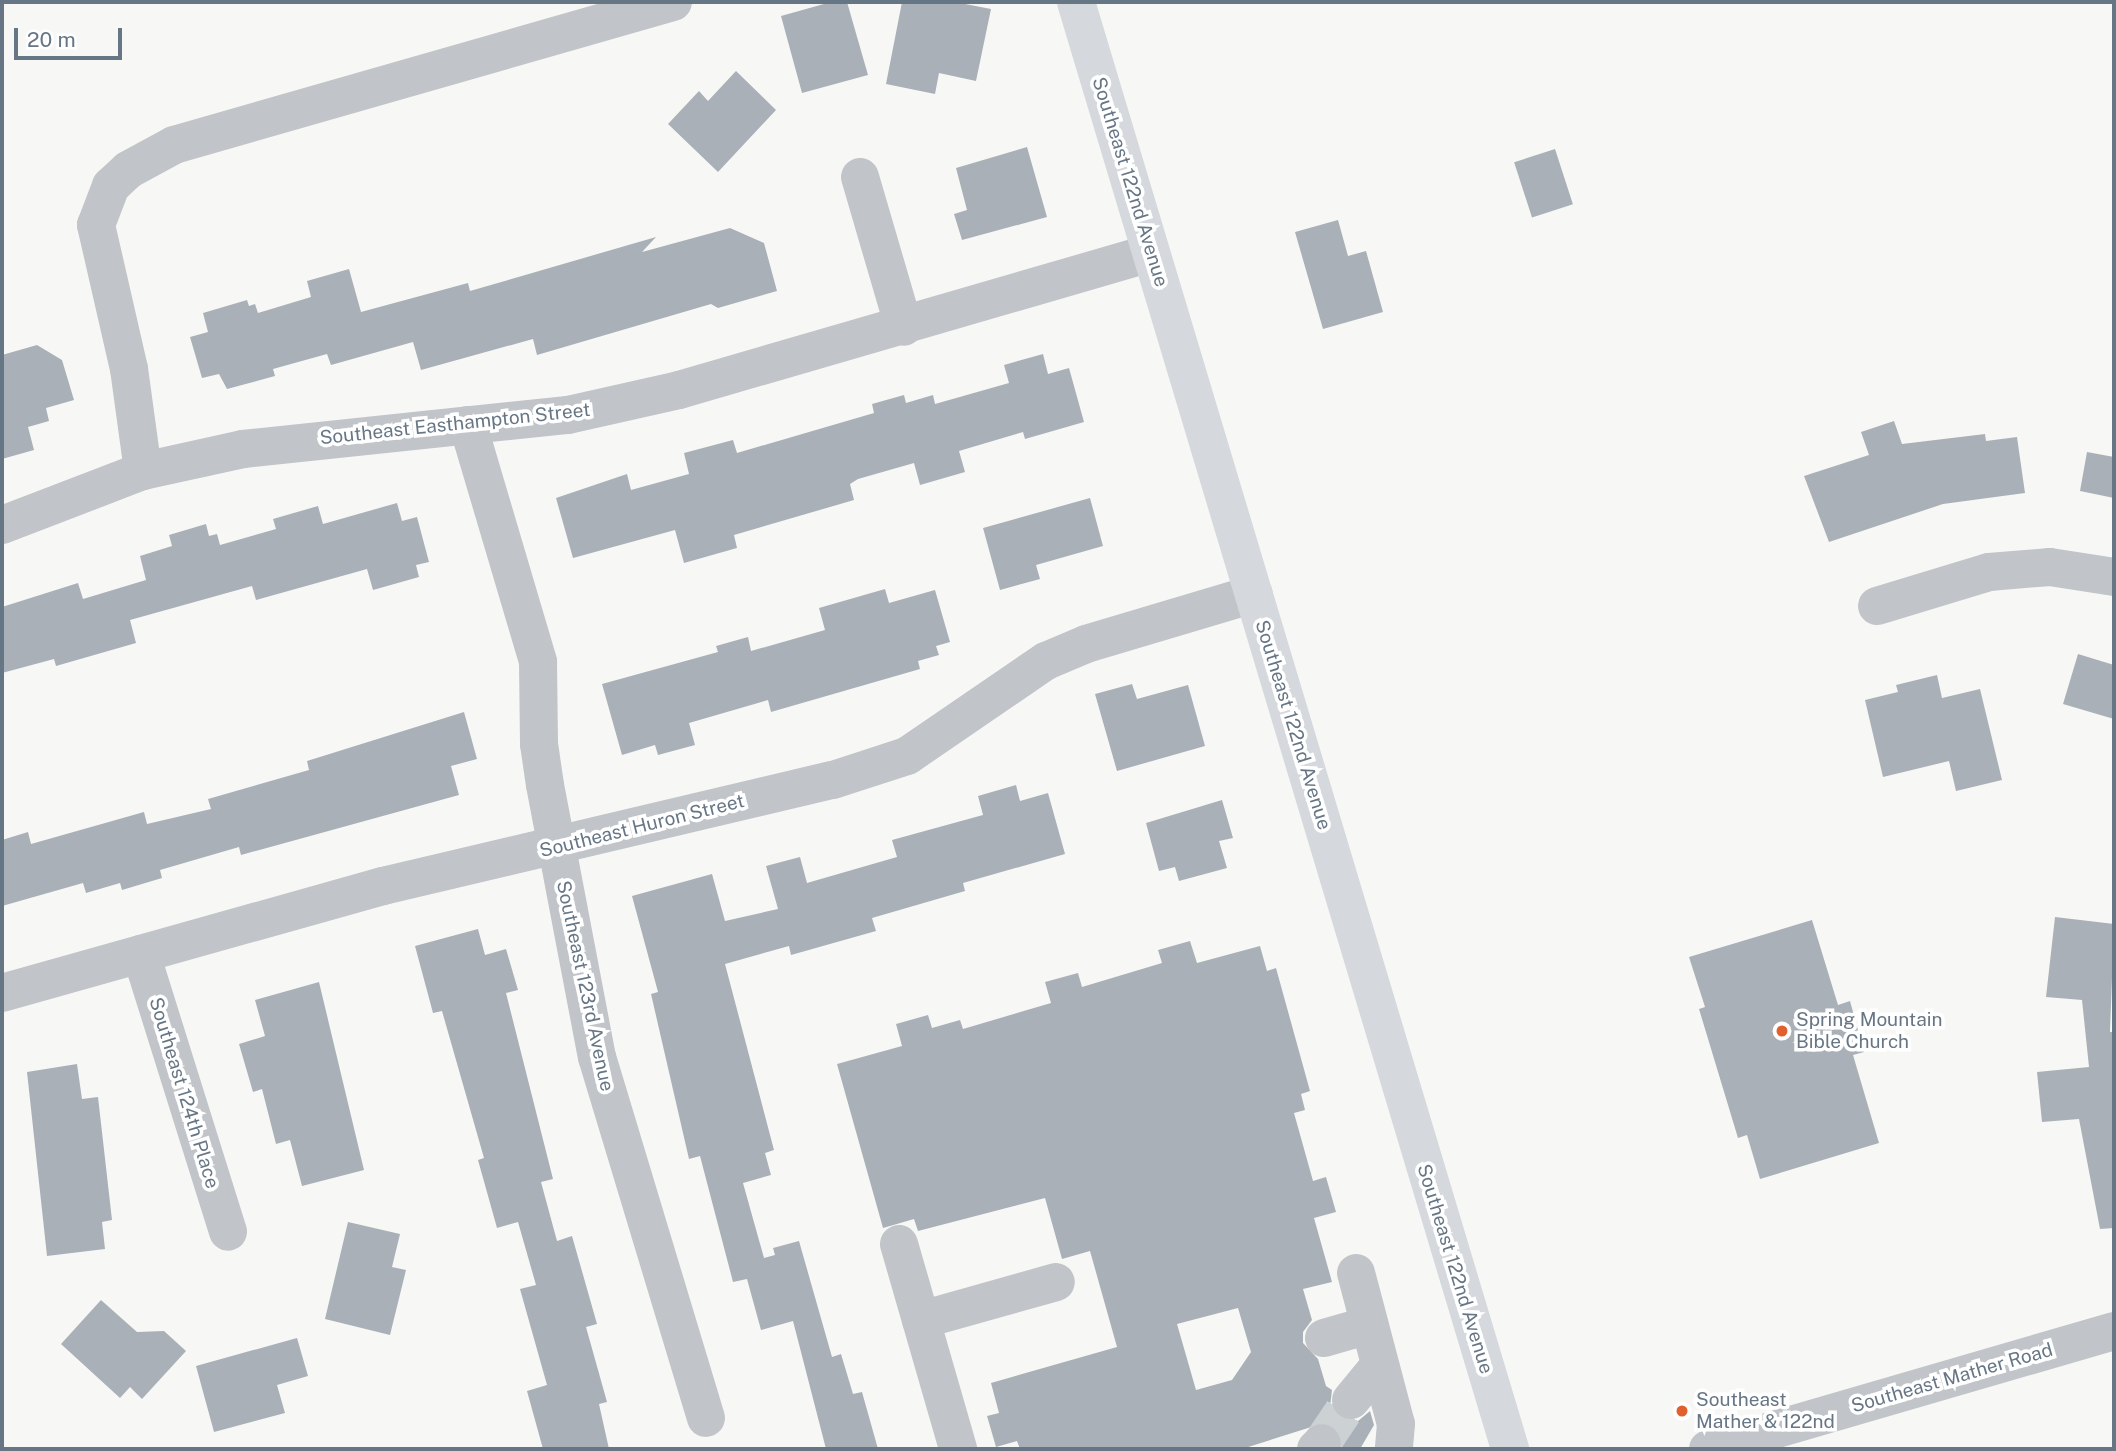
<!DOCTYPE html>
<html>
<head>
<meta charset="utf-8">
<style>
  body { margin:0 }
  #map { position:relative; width:2116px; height:1451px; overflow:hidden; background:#f7f8f5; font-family:"Public Sans",sans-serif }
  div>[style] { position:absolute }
  .building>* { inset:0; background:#a9b0b7; transform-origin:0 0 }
  .minor-tunnel>* { height:38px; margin-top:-19px; transform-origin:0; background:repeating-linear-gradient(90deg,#ccd1d3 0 38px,transparent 0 57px) }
  .minor>* { height:38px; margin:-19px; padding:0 19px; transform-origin:19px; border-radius:19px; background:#c1c4c8 }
  .major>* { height:38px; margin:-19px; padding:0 19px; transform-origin:19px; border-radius:19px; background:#d5d9dd }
  .dots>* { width:19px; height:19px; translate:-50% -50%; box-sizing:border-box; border:4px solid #fff; border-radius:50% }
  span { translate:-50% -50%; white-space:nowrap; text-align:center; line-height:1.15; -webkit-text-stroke:7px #fff; paint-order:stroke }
  .street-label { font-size:19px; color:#677685 }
  .poi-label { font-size:19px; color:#677685 }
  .left { translate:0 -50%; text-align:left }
  .frame { position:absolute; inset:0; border:4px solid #677685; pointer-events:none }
  .scale { position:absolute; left:14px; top:28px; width:108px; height:32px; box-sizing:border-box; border:4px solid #677685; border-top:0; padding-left:9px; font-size:21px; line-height:24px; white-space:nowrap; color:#677685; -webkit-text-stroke:5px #fff; paint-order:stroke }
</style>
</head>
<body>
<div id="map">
  <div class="building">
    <div style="clip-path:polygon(831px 2px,847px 2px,868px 75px,802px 93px,781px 16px)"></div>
    <div style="clip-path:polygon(902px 2px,955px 2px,991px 9px,976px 81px,939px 73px,935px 94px,886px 84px)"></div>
    <div style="clip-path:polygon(736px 71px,776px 110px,718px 172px,668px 124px,699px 91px,708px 101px)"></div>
    <div style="clip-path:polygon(1027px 147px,1047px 217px,962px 240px,954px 214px,967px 210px,956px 168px)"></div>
    <div style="left:1555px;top:149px;width:58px;height:43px;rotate:72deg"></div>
    <div style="clip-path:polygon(1338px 220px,1348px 256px,1366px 251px,1383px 312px,1323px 329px,1295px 232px)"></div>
    <div style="clip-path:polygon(730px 228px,764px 243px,777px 291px,718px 308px,711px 304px,537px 355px,533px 339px,421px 370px,413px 342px,331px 365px,327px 354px,273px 369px,275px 376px,227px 389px,219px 374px,202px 378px,190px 337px,208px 332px,203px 313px,247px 300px,249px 306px,255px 304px,258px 313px,311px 297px,307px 281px,349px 269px,361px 312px,468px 283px,470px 291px,656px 237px,642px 252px)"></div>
    <div style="clip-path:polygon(37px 345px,62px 360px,74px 400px,46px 408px,49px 421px,28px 427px,34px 450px,2px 459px,2px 355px)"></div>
    <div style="clip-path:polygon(1043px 354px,1048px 374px,1069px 368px,1084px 422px,1025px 439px,1023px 432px,959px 451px,965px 472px,920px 485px,914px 463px,858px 479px,850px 484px,854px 500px,734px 535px,737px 548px,684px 563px,675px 530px,573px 558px,556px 498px,627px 474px,631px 490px,689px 474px,684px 453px,733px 440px,737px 453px,874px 413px,872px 404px,904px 395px,906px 403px,933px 395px,935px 404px,1009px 383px,1004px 365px)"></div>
    <div style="clip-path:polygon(1894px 421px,1902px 444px,1985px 434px,1986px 441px,2017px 437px,2025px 493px,1943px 504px,1829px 542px,1804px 476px,1869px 455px,1861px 432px)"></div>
    <div style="clip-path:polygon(2087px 452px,2114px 457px,2114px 498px,2080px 491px)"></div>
    <div style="clip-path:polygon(1090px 498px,1103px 546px,1036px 565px,1040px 579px,1000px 590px,983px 528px)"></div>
    <div style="clip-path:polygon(397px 503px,402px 521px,417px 517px,429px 562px,416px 565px,419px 577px,373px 590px,367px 569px,256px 600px,252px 586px,130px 620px,136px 643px,56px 666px,54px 659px,2px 673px,2px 607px,78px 583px,83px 599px,146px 580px,140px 556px,172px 546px,169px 535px,206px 524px,209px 536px,217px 534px,220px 545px,276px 529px,273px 519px,318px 506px,323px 524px)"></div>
    <div style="clip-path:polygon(885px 589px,889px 603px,935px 590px,950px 642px,936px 646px,939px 655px,918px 661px,920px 669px,771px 712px,768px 700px,689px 723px,695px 745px,658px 755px,655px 745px,622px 755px,602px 684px,718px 652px,716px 646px,748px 637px,751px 651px,825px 630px,819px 608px)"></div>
    <div style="clip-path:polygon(2078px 654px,2114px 665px,2114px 719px,2063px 704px)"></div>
    <div style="clip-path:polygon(1937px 675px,1942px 698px,1980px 689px,2002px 780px,1956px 791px,1949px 761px,1883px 777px,1865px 700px,1898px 692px,1896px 685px)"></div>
    <div style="clip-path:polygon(1132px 684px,1137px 699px,1188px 685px,1205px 746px,1117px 771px,1095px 694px)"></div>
    <div style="clip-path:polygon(464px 712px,477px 759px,451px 766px,459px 795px,241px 855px,239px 847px,160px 870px,162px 878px,122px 890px,120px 883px,86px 893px,83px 883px,2px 906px,2px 840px,28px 832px,31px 844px,144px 812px,147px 824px,211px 809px,208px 799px,309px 770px,307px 761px)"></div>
    <div style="clip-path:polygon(1016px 785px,1020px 801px,1048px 793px,1065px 854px,963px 883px,965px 891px,872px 918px,876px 931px,791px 955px,789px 946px,725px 964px,774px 1150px,765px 1153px,771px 1175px,743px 1183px,764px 1258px,775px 1255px,773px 1248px,799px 1241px,832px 1357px,841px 1354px,853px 1394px,862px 1392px,878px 1449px,826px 1449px,793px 1321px,761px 1330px,747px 1279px,733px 1282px,700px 1156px,689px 1159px,651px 994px,658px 992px,632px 896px,712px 874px,725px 921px,778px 909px,766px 866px,800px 857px,807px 883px,897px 857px,892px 840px,983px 815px,978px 796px)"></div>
    <div style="clip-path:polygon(1222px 800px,1233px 838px,1219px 841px,1227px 868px,1179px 881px,1175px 867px,1159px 871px,1146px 823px)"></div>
    <div style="clip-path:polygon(2055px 917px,2114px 924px,2110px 1032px,2114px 1032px,2114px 1228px,2100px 1229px,2079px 1119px,2042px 1122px,2037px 1072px,2089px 1067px,2082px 1000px,2046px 997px)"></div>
    <div style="clip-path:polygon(1812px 920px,1838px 1005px,1850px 1001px,1864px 1052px,1853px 1055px,1879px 1143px,1760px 1179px,1747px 1135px,1738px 1138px,1699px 1009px,1705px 1007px,1689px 957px)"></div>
    <div style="clip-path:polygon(478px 929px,485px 955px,506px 949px,518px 990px,506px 993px,553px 1179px,541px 1182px,557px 1241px,572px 1236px,597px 1324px,586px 1327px,607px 1402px,599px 1404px,609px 1449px,543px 1449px,527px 1391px,547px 1385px,520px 1289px,536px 1285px,518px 1222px,497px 1228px,478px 1160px,484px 1158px,442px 1011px,433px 1013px,415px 946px)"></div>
    <div style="clip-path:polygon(evenodd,1190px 941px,1197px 963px,1260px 946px,1267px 971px,1276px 968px,1310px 1091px,1301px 1094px,1305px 1110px,1294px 1113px,1313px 1181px,1326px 1177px,1336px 1212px,1314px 1218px,1332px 1282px,1303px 1289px,1312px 1320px,1303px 1332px,1303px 1343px,1318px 1359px,1326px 1386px,1332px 1390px,1330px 1407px,1337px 1416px,1358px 1421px,1370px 1411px,1374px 1425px,1360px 1449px,1343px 1449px,1338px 1428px,1327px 1422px,1242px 1449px,1020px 1449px,1017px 1441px,996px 1447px,987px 1416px,999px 1413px,991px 1383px,1117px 1347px,1090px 1251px,1062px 1259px,1045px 1198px,918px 1231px,914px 1219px,883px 1228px,837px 1064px,902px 1046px,896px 1024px,928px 1015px,932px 1028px,960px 1020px,963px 1029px,1051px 1003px,1045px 982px,1078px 973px,1082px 987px,1162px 963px,1158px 950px,1190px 941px,1238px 1308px,1251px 1352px,1232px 1380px,1196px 1390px,1177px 1324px,1238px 1308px)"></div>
    <div style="clip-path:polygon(319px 982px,364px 1170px,302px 1186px,290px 1140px,276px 1144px,262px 1089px,253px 1092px,239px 1044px,265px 1036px,255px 1000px)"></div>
    <div style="clip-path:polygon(77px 1064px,82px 1099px,98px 1097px,112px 1220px,102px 1222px,105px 1249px,47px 1256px,27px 1072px)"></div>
    <div style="clip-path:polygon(348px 1222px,400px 1234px,392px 1267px,406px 1270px,390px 1335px,325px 1319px)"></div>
    <div style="clip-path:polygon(101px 1300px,137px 1332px,164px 1331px,186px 1351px,142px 1399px,130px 1387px,120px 1398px,61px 1344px)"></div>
    <div style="clip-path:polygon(297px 1338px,308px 1376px,277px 1385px,285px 1413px,214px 1432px,196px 1366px)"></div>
  </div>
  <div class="minor-tunnel">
    <div style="left:1322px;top:1443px;width:52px;rotate:-56deg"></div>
  </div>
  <div class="minor">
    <div style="left:860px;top:177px;width:156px;rotate:73.7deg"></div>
    <div style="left:468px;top:425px;width:247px;rotate:73.5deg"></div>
    <div style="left:538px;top:662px;width:82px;rotate:89.3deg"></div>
    <div style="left:539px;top:744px;width:41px;rotate:81.7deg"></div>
    <div style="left:545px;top:785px;width:277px;rotate:79.2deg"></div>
    <div style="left:597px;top:1057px;width:377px;rotate:73.2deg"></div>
    <div style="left:143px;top:471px;width:103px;rotate:-97.8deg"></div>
    <div style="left:129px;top:369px;width:148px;rotate:-102.9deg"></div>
    <div style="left:96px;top:225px;width:42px;rotate:-69deg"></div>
    <div style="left:111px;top:186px;width:23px;rotate:-43deg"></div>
    <div style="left:128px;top:170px;width:52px;rotate:-28.5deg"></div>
    <div style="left:174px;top:145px;width:519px;rotate:-15.99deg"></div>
    <div style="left:2px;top:525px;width:151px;rotate:-21deg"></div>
    <div style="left:143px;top:471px;width:102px;rotate:-12.4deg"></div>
    <div style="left:243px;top:449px;width:327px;rotate:-6deg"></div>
    <div style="left:568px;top:415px;width:114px;rotate:-12.7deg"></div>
    <div style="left:679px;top:390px;width:491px;rotate:-16.2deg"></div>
    <div style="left:1877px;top:606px;width:117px;rotate:-16.9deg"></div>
    <div style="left:1989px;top:572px;width:61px;rotate:-4.7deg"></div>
    <div style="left:2050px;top:567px;width:65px;rotate:8.9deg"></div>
    <div style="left:141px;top:954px;width:291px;rotate:72.6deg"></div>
    <div style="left:2px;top:993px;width:396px;rotate:-15.7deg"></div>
    <div style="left:383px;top:886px;width:462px;rotate:-13.3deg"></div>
    <div style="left:833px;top:780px;width:78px;rotate:-18deg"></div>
    <div style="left:907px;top:756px;width:168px;rotate:-34.4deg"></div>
    <div style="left:1046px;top:661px;width:43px;rotate:-23deg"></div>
    <div style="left:1086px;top:644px;width:175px;rotate:-16.6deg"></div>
    <div style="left:899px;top:1244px;width:213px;rotate:73.9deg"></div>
    <div style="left:1356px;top:1273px;width:156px;rotate:75.2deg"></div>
    <div style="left:1396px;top:1424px;width:25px;rotate:95deg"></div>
    <div style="left:921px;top:1320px;width:140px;rotate:-15.7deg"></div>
    <div style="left:1324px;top:1338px;width:47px;rotate:-16.1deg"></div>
    <div style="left:1351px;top:1400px;width:44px;rotate:-50.5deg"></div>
    <div style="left:1316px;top:1449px;width:8px;rotate:-45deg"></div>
    <div style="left:1708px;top:1449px;width:423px;rotate:-16.2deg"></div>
  </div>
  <div class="major">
    <div style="left:1076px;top:2px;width:1511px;rotate:73.3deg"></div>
  </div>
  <div class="dots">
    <div style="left:1782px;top:1031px;background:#e0612d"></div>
    <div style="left:1682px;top:1411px;background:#e0612d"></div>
  </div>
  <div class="street-label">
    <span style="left:1130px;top:182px;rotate:73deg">Southeast 122nd Avenue</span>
    <span style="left:455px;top:424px;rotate:-6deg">Southeast Easthampton Street</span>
    <span style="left:1293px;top:725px;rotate:73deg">Southeast 122nd Avenue</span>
    <span style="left:642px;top:826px;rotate:-14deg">Southeast Huron Street</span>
    <span style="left:585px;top:986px;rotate:78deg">Southeast 123rd Avenue</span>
    <span style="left:184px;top:1093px;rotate:73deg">Southeast 124th Place</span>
    <span style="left:1455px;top:1269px;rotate:73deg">Southeast 122nd Avenue</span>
    <span style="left:1952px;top:1378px;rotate:-16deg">Southeast Mather Road</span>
  </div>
  <div class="poi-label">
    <span class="left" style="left:1796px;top:1031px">Spring Mountain<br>Bible Church</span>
    <span class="left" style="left:1696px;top:1411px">Southeast<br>Mather &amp; 122nd</span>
  </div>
  <div class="frame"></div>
  <div class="scale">20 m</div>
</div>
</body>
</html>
